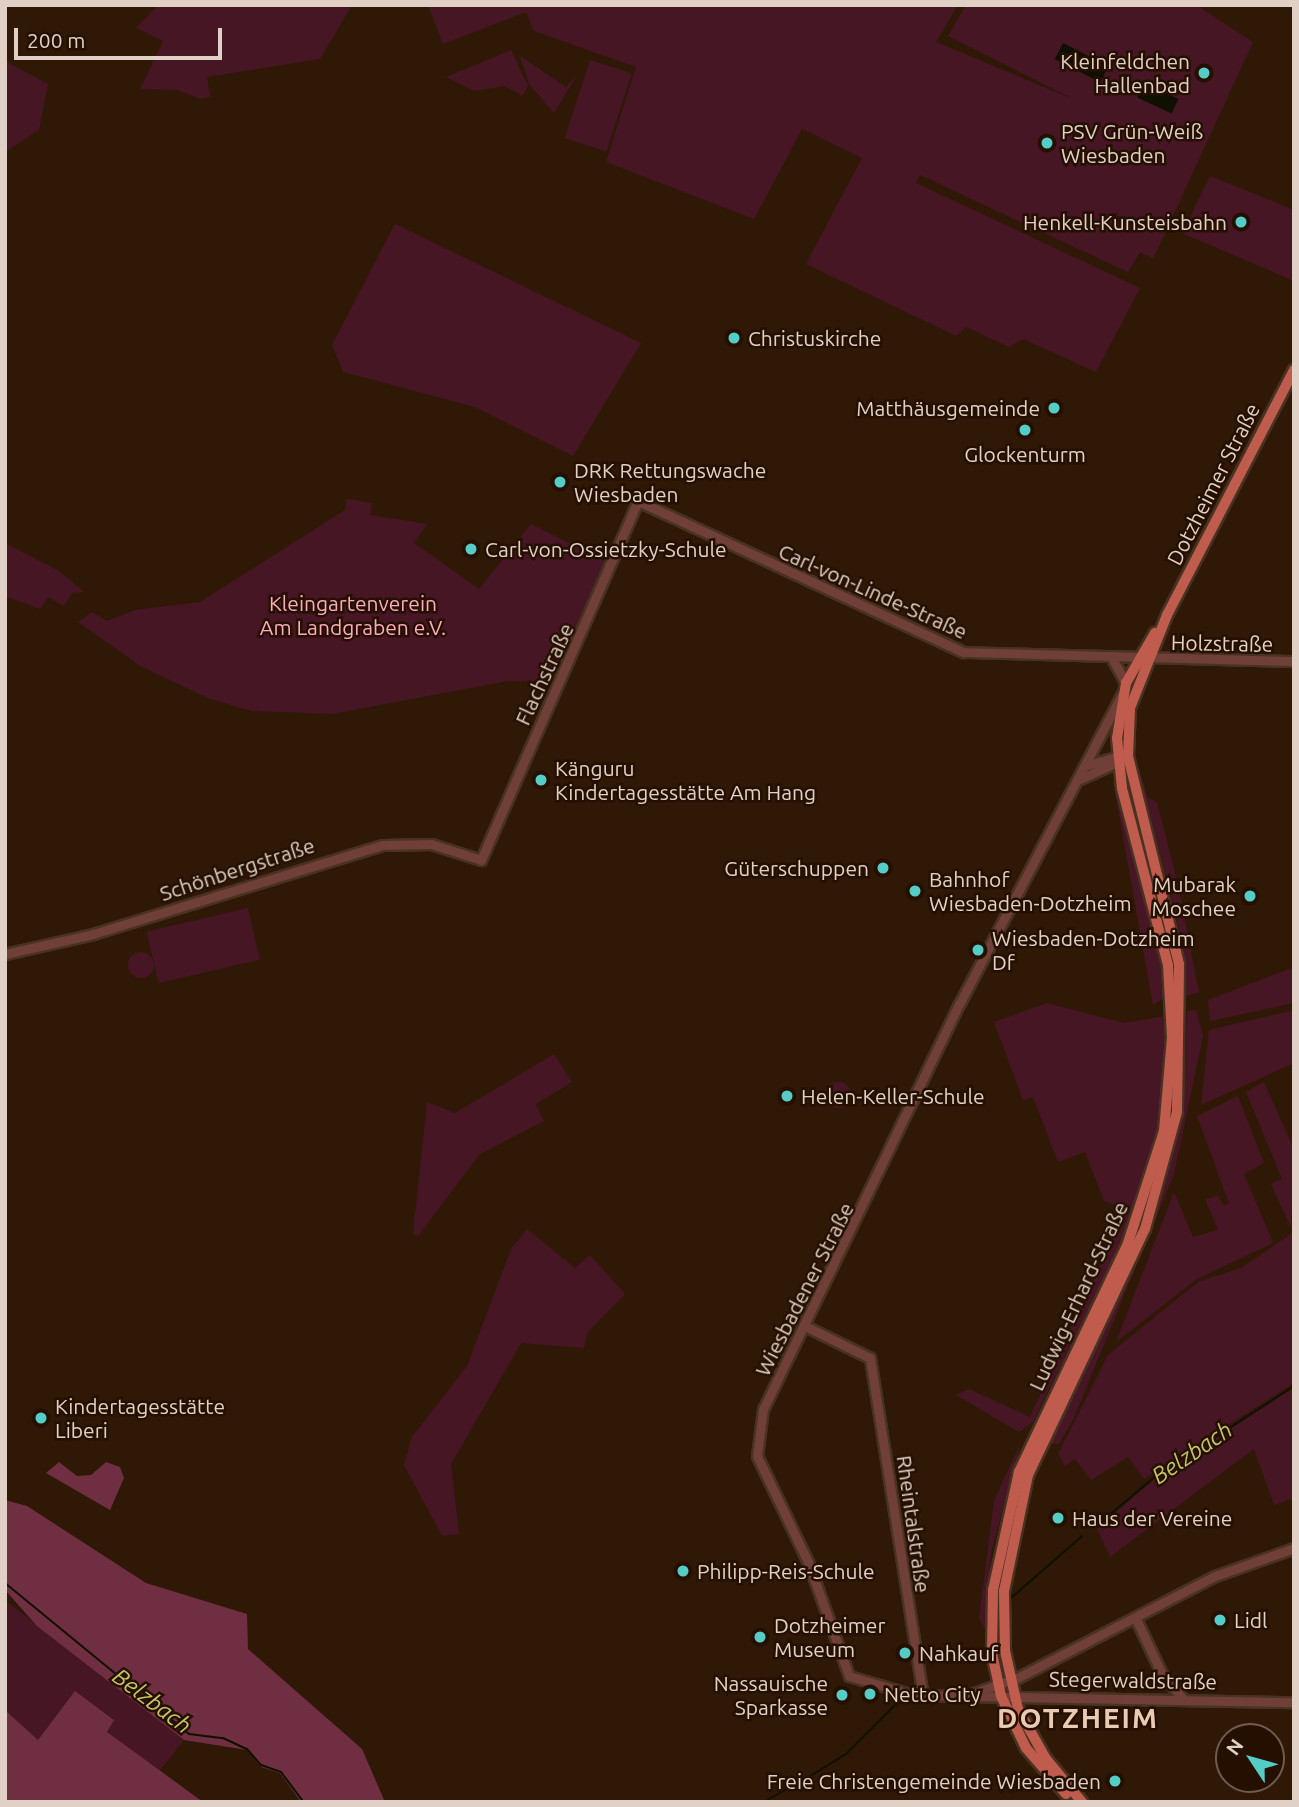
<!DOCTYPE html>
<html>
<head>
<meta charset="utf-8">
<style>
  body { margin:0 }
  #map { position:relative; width:1299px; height:1807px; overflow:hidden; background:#2f1806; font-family:Ubuntu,sans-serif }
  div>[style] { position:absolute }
  .green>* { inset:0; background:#471625; transform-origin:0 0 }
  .round { border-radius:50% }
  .forest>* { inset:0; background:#702e42 }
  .water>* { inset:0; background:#101000; transform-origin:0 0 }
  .stream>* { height:2px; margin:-1px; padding:0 1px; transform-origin:1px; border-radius:1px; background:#101000 }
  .roads { filter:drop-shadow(2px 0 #483221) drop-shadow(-2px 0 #483221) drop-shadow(0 2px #483221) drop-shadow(0 -2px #483221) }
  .minor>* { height:9px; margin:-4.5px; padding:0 4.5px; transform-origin:4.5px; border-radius:4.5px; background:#703f37 }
  .major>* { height:10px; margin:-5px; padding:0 5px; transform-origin:5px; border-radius:5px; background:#c05c4d }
  .dots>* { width:19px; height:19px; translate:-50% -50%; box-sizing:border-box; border:4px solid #250f00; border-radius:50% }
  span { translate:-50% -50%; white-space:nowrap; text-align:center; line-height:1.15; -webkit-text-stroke:5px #250f00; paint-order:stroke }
  .poi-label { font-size:21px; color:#e0d0c5 }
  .right { translate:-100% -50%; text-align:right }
  .left { translate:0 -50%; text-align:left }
  .street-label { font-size:21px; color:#e0d0c5 }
  .park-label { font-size:21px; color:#fdabbf }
  .water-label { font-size:23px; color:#c3c661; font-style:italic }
  .district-label { font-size:28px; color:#e9cab3; font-weight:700; letter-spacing:2px }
  .frame { position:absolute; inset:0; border:7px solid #e0d0c5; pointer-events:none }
  .north { position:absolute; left:1215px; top:1723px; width:70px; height:70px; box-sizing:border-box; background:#250f00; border:2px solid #705c4f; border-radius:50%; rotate:306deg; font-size:19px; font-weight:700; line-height:28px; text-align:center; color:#e0d0c5 }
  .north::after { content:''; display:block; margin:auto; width:24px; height:32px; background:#54cdc7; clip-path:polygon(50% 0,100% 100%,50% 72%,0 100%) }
  .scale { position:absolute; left:14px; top:28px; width:208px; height:32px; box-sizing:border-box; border:4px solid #e0d0c5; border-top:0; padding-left:9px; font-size:21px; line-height:24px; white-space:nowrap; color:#e0d0c5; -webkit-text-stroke:5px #250f00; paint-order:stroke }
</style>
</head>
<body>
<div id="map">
  <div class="green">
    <div style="clip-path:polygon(158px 5px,352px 5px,320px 59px,207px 77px,210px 97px,201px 99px,177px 90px,140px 89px,163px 41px,136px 28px)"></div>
    <div style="clip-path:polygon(428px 5px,958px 5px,936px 42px,1075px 100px,948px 36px,966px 5px,1196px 5px,1253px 42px,1153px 259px,1140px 252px,1128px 272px,920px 175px,916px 183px,1140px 288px,1096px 372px,1023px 339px,1009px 347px,966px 327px,956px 336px,806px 264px,862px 158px,802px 129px,754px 219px,606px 162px,636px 67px,534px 31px,526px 12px,443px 44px)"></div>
    <div style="clip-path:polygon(511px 50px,528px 86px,522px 96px,505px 86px,474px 91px,446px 77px)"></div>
    <div style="clip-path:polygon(520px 56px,566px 87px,577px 75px,554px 113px,529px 84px)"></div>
    <div style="left:590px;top:60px;width:44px;height:82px;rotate:18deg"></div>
    <div style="clip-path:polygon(5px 61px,48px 84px,39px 130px,5px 152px)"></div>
    <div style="clip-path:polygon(1210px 176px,1294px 210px,1294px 281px,1182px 233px)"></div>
    <div style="clip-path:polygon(395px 224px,641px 343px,573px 456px,475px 407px,343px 372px,332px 345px)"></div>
    <div style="clip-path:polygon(347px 499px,372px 503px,370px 515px,427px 524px,414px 543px,479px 589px,531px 524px,605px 561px,577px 630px,550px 661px,560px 658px,549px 681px,508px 681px,332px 714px,252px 711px,210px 699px,142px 667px,78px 622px,92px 612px,107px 621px,135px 610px,200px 602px,345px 510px)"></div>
    <div style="clip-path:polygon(5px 543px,59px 571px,84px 592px,72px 593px,64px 606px,48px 597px,40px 609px,5px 596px)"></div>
    <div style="clip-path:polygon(1135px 757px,1148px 798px,1157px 802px,1178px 885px,1199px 992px,1186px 996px,1178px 925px)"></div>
    <div style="clip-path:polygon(1112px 775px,1161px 953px,1165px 997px,1153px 1005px)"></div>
    <div style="left:248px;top:908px;width:53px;height:104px;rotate:77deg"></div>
    <div class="round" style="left:128px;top:952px;width:26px;height:26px"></div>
    <div style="clip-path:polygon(1294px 967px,1294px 1003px,1210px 1021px,1208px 1000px)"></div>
    <div style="clip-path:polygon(1047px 1003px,1124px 1023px,1166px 1016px,1167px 1057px,1155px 1146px,1131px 1222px,1033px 1422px,1019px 1432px,956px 1395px,969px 1389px,1030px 1417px,1126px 1209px,1104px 1201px,1085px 1152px,1058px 1162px,1033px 1097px,1023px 1100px,994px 1022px)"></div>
    <div style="clip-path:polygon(1196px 1010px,1203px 1036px,1174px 1174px,1073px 1420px,1059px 1444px,1047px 1444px,1156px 1212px,1179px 1124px,1187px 1011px)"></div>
    <div style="clip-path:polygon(1294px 1010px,1294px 1063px,1201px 1105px,1209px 1030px)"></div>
    <div style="clip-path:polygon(554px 1054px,572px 1082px,536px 1104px,544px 1121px,480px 1154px,418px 1236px,413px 1234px,427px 1102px,455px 1113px)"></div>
    <div class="round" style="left:825px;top:1082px;width:26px;height:26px"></div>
    <div style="clip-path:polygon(1264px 1082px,1294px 1150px,1291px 1228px,1271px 1184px,1282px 1179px,1246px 1092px)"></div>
    <div style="clip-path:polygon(1238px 1096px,1264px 1163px,1244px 1174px,1273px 1243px,1197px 1279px,1116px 1342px,1174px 1192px,1193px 1237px,1218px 1230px,1205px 1199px,1218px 1196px,1224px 1206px,1229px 1203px,1197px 1116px)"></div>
    <div style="clip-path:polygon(527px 1229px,575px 1268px,590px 1255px,625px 1294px,588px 1332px,584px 1348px,521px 1343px,451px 1464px,459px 1534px,442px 1536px,404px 1465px,412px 1437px,467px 1366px,511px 1249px)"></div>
    <div style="clip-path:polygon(1294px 1232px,1294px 1383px,1144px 1479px,1128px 1457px,1091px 1480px,1075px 1459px,1065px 1466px,1058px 1454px,1108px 1355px,1198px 1282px,1241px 1268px)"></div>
    <div style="clip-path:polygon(1294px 1387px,1294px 1498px,1274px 1505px,1254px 1449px,1110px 1557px,1097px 1529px,1158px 1476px)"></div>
    <div style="clip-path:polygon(1021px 1442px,991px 1553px,985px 1629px,979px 1618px,994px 1501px)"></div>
    <div style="clip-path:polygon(5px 1600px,184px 1740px,158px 1773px,107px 1732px,114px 1719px,75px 1692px,38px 1740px,5px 1710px)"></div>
  </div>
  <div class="forest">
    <div style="clip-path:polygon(59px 1462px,77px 1476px,91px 1475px,106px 1462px,120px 1467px,124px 1478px,110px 1510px,46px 1473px)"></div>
    <div style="clip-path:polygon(5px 1500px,27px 1506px,146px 1583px,247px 1614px,248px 1649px,362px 1749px,385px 1802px,301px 1802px,280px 1773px,261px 1767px,247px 1750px,184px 1740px,37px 1626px,5px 1590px)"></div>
    <div style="clip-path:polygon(75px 1691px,114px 1720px,107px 1732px,203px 1802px,5px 1802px,5px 1710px,38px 1740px)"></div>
  </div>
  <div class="water">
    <div style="left:1063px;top:43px;width:51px;height:18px;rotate:27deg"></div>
    <div style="left:1144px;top:83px;width:38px;height:16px;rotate:25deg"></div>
  </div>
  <div class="stream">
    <div style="left:1095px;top:1527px;width:81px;rotate:-40deg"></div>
    <div style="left:1157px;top:1475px;width:163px;rotate:-33deg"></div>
    <div style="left:5px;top:1583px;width:238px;rotate:39.4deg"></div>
    <div style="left:189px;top:1734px;width:34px;rotate:7deg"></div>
    <div style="left:223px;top:1738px;width:26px;rotate:25deg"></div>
    <div style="left:247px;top:1749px;width:21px;rotate:49deg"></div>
    <div style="left:261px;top:1765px;width:21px;rotate:19deg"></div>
    <div style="left:281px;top:1772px;width:38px;rotate:53deg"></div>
    <div style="left:1011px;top:1598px;width:94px;rotate:-41.1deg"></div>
    <div style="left:807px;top:1778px;width:46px;rotate:-31.6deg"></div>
    <div style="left:846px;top:1754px;width:69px;rotate:-45deg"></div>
    <div style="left:764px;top:1802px;width:39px;rotate:-30deg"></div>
  </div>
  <div class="roads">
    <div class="minor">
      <div style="left:1113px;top:660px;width:26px;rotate:61deg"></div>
      <div style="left:1122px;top:694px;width:350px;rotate:117.7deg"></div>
      <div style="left:959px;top:1004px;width:450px;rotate:115.8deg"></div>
      <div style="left:763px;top:1409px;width:47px;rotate:97.3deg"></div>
      <div style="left:757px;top:1456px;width:118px;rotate:64.3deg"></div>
      <div style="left:808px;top:1562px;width:121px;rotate:70.2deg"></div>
      <div style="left:849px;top:1676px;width:67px;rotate:16.5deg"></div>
      <div style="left:913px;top:1695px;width:381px;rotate:1.1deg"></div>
      <div style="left:1088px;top:765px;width:36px;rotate:-16deg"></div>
      <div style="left:1080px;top:779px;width:48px;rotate:-24.4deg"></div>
      <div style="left:5px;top:954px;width:90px;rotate:-12.8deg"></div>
      <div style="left:93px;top:934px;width:303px;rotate:-17.1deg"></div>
      <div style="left:383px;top:845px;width:48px;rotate:-1.2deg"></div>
      <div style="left:431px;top:844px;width:52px;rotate:17.7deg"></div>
      <div style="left:481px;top:860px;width:392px;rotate:-66.4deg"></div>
      <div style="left:638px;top:501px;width:359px;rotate:24.9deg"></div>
      <div style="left:964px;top:652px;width:330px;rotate:1.6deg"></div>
      <div style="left:807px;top:1327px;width:70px;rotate:26.2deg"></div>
      <div style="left:870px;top:1358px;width:341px;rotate:81.1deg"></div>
      <div style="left:1135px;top:1617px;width:63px;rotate:64.7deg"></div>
      <div style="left:1162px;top:1674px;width:30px;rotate:50deg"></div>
      <div style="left:974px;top:1693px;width:46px;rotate:-19.2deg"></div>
      <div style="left:1017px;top:1678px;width:223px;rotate:-27.3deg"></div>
      <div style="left:1215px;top:1576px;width:84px;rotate:-19.5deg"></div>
    </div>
    <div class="major">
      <div style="left:1066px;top:1794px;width:61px;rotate:-131deg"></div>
      <div style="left:1026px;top:1748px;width:58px;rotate:-115.7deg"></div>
      <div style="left:1001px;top:1696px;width:44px;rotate:-101.8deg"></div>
      <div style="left:992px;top:1653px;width:63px;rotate:-89.1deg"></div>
      <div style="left:993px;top:1590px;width:121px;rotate:-77.6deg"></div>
      <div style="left:1019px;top:1472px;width:254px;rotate:-64.5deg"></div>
      <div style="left:1128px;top:1243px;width:118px;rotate:-72.2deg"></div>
      <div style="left:1164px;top:1131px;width:94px;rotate:-85.1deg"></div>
      <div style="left:1172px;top:1037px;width:72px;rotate:-93.2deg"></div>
      <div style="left:1168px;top:965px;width:183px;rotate:-104.6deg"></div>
      <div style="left:1122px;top:788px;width:50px;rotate:-95.7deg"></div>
      <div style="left:1117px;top:738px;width:56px;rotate:-80.7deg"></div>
      <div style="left:1126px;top:683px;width:58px;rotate:-59.9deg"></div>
      <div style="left:1082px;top:1802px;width:56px;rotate:-129.9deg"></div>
      <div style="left:1046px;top:1759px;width:57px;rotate:-119.2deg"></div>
      <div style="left:1018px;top:1709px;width:59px;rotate:-102.6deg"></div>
      <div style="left:1005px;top:1651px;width:60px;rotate:-91deg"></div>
      <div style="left:1004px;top:1591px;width:118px;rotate:-78.3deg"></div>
      <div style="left:1028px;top:1475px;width:272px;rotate:-64.6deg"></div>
      <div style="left:1145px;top:1229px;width:121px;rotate:-74.7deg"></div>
      <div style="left:1177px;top:1112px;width:148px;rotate:-89.2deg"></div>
      <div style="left:1179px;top:964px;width:214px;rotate:-103.8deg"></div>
      <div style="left:1128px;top:756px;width:48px;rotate:-87.6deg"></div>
      <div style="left:1130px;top:708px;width:100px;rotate:-68.3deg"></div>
      <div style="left:1167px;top:615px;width:276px;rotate:-62.6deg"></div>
    </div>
  </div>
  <div class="dots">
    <div style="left:1204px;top:73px;background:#54cdc7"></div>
    <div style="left:1047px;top:143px;background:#54cdc7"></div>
    <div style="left:1241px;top:222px;background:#54cdc7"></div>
    <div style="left:734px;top:338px;background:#54cdc7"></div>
    <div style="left:1054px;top:408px;background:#54cdc7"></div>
    <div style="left:1025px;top:430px;background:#54cdc7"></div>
    <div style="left:560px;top:482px;background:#54cdc7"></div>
    <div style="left:471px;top:549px;background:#54cdc7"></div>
    <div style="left:541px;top:780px;background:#54cdc7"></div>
    <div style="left:883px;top:868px;background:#54cdc7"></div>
    <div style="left:915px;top:891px;background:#54cdc7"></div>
    <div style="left:1250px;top:896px;background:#54cdc7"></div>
    <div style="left:978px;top:950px;background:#54cdc7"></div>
    <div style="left:787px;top:1096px;background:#54cdc7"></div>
    <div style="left:41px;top:1418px;background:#54cdc7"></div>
    <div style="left:1058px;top:1518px;background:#54cdc7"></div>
    <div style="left:683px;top:1571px;background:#54cdc7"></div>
    <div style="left:1220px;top:1620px;background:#54cdc7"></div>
    <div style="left:760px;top:1637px;background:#54cdc7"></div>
    <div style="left:905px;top:1653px;background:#54cdc7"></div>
    <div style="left:870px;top:1694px;background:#54cdc7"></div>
    <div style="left:842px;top:1695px;background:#54cdc7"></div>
    <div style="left:1115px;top:1781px;background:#54cdc7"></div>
  </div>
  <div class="poi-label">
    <span class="right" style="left:1190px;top:73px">Kleinfeldchen<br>Hallenbad</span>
    <span class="left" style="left:1061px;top:143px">PSV Grün-Weiß<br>Wiesbaden</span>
    <span class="right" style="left:1227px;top:222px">Henkell-Kunsteisbahn</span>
    <span class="left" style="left:748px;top:338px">Christuskirche</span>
    <span class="right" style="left:1040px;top:408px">Matthäusgemeinde</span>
    <span style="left:1025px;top:454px">Glockenturm</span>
    <span class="left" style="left:574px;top:482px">DRK Rettungswache<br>Wiesbaden</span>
    <span class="left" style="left:485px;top:549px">Carl-von-Ossietzky-Schule</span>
    <span class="left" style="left:555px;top:780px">Känguru<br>Kindertagesstätte Am Hang</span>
    <span class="right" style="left:869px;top:868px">Güterschuppen</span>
    <span class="left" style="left:929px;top:891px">Bahnhof<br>Wiesbaden-Dotzheim</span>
    <span class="right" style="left:1236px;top:896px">Mubarak<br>Moschee</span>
    <span class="left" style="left:992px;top:950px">Wiesbaden-Dotzheim<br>Df</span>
    <span class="left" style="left:801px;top:1096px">Helen-Keller-Schule</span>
    <span class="left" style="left:55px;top:1418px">Kindertagesstätte<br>Liberi</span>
    <span class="left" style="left:1072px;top:1518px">Haus der Vereine</span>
    <span class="left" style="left:697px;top:1571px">Philipp-Reis-Schule</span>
    <span class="left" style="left:1234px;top:1620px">Lidl</span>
    <span class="left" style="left:774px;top:1637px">Dotzheimer<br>Museum</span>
    <span class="left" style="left:919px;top:1653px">Nahkauf</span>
    <span class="right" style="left:828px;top:1695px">Nassauische<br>Sparkasse</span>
    <span class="left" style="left:884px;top:1694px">Netto City</span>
    <span class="right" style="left:1101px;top:1781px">Freie Christengemeinde Wiesbaden</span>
  </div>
  <div class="street-label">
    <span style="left:1213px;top:484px;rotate:-63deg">Dotzheimer Straße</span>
    <span style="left:873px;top:591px;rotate:24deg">Carl-von-Linde-Straße</span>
    <span style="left:1222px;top:643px;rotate:1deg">Holzstraße</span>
    <span style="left:544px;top:674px;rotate:-65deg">Flachstraße</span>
    <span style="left:237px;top:869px;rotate:-18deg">Schönbergstraße</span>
    <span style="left:804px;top:1289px;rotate:-63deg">Wiesbadener Straße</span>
    <span style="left:1078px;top:1296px;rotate:-65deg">Ludwig-Erhard-Straße</span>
    <span style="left:914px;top:1524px;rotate:82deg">Rheintalstraße</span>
    <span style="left:1133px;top:1680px;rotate:1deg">Stegerwaldstraße</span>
  </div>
  <div class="park-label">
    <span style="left:353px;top:615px">Kleingartenverein<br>Am Landgraben e.V.</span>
  </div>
  <div class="water-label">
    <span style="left:1192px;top:1453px;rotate:-34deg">Belzbach</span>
    <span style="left:152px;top:1701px;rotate:37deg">Belzbach</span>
  </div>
  <div class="district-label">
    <span style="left:1078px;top:1718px">DOTZHEIM</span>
  </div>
  <div class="frame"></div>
  <div class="north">N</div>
  <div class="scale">200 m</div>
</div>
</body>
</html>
